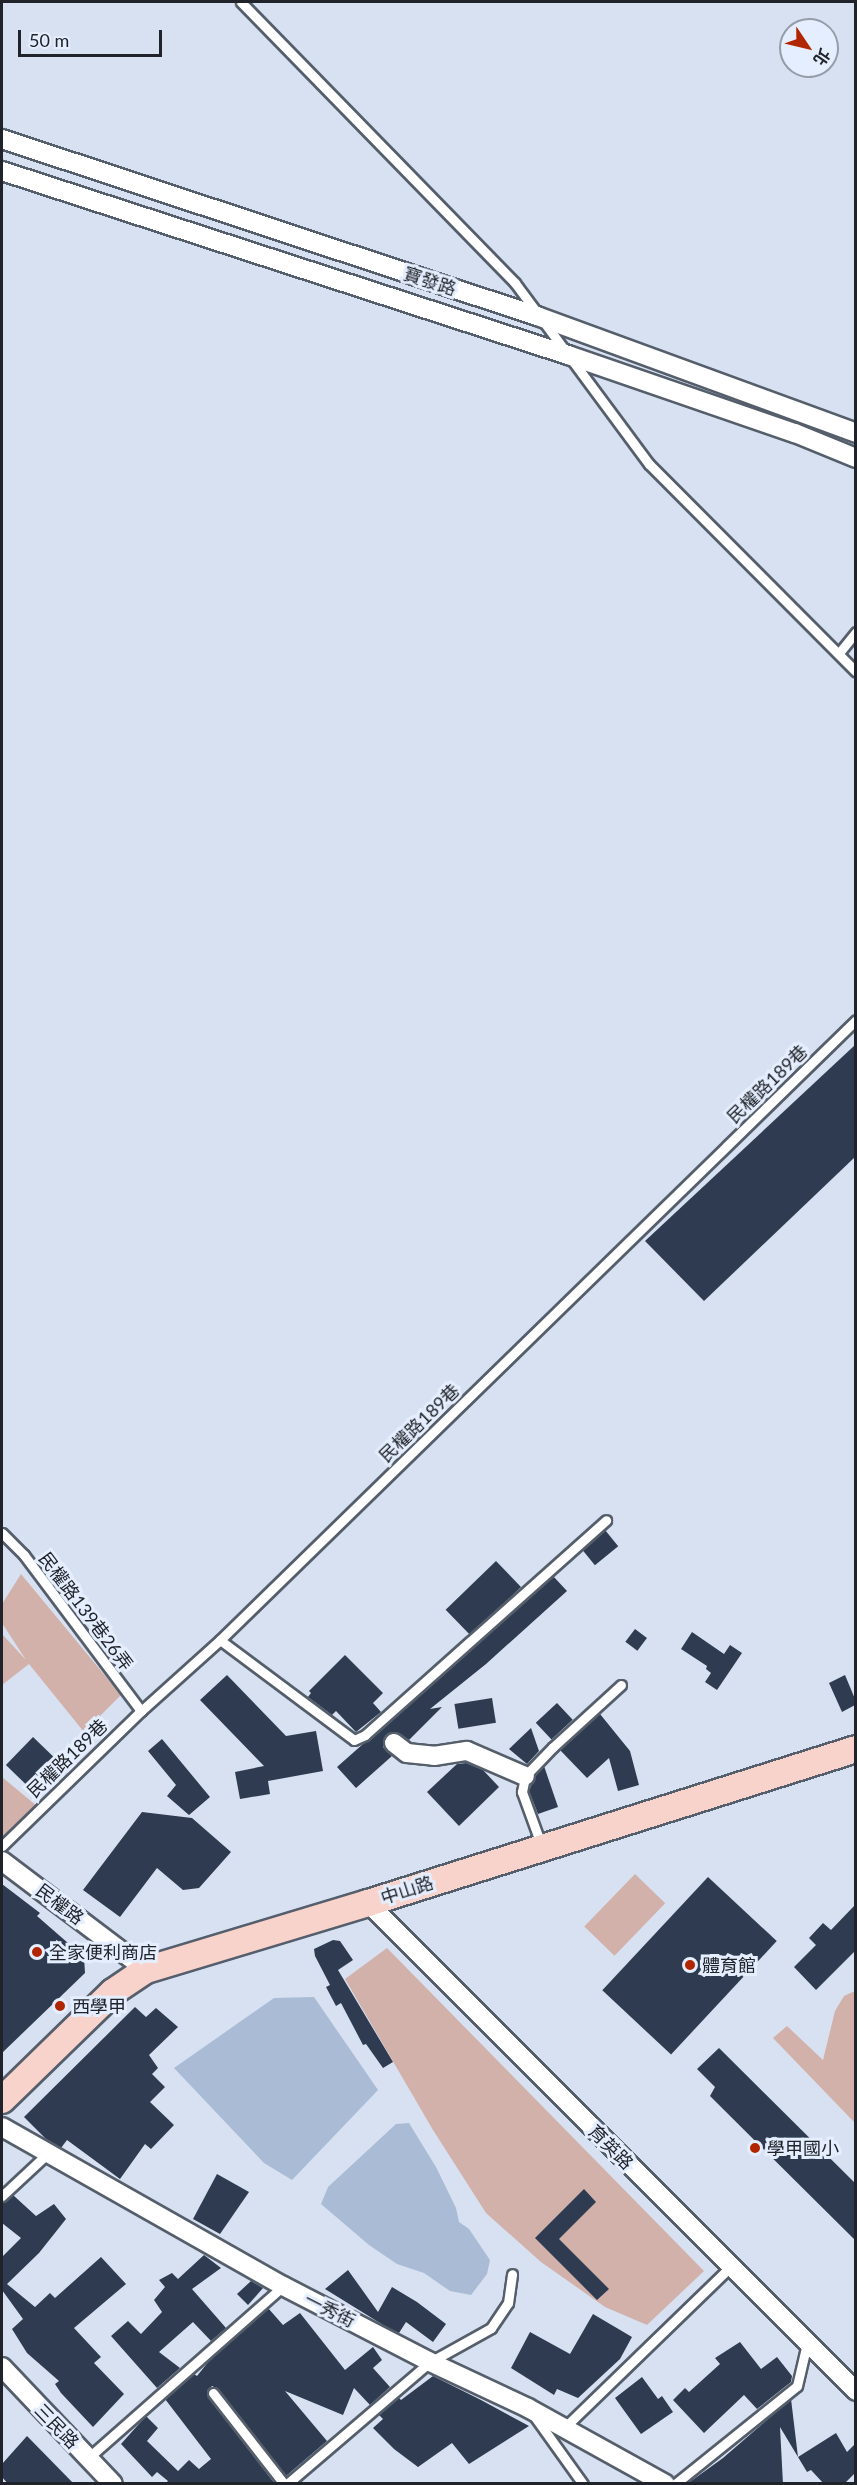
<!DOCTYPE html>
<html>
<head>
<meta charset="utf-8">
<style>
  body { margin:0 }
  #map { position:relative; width:857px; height:2485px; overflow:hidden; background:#d7e1f1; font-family:Lato,"Noto Sans TC",sans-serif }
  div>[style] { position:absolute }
  .green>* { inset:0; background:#d1b1a9; transform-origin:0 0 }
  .water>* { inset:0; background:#aabbd6 }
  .building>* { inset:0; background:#2e3b51; transform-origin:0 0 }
  .roads { filter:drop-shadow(2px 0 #555e6b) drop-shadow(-2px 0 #555e6b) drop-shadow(0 2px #555e6b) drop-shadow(0 -2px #555e6b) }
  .lane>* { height:9px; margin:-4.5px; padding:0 4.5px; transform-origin:4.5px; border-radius:4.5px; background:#fff }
  .street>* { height:18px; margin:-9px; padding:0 9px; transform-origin:9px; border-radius:9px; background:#fff }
  .secondary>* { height:26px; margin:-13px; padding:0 13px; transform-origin:13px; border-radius:13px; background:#f8d3cb }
  .dots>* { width:16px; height:16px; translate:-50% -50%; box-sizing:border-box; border:3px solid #e4eefe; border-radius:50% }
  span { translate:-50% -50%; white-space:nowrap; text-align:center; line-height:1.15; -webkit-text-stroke:6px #e4eefe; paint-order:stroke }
  .street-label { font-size:18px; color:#202329 }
  .poi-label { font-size:18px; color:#202329 }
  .left { translate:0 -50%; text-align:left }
  .frame { position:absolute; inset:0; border:3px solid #202329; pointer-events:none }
  .north { position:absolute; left:779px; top:18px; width:60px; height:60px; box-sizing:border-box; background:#e4eefe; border:2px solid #969da9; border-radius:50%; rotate:125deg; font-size:16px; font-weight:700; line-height:24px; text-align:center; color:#202329 }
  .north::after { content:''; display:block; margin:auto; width:21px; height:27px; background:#b12500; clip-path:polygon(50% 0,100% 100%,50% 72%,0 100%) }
  .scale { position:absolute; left:18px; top:30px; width:144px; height:27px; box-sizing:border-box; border:3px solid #202329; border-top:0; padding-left:8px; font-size:18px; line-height:21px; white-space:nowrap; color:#202329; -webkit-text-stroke:4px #e4eefe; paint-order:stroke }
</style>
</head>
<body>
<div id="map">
  <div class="green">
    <div style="clip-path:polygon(21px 1574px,121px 1695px,84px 1732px,29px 1664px,2px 1685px,2px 1634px,26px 1660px,2px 1623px,2px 1604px)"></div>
    <div style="clip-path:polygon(2px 1777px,38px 1807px,2px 1844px)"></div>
    <div style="left:635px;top:1874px;width:42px;height:73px;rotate:44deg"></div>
    <div style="clip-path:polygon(387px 1948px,704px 2271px,647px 2325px,605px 2307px,541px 2262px,486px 2213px,433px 2130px,345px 1979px)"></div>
    <div style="clip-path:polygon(855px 1991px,855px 2123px,773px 2038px,787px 2026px,823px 2060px,835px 2011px,844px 1996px)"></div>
  </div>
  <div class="water">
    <div style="clip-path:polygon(314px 1997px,378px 2090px,292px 2180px,264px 2163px,174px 2068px,274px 1998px)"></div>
    <div style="clip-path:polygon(409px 2123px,436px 2167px,456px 2208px,459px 2222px,469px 2229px,490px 2260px,487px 2274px,471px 2295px,450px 2291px,424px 2273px,397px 2264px,369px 2245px,321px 2204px,328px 2187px,396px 2124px)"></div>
  </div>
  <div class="building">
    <div style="clip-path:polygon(855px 1045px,855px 1157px,704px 1301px,645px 1241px)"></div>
    <div style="left:605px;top:1530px;width:21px;height:30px;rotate:51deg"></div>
    <div style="left:496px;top:1561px;width:36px;height:70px;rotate:46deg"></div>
    <div style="clip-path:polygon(553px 1576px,567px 1591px,486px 1664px,430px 1709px,442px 1707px,409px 1740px,396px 1732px,386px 1736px,383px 1747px,392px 1756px,356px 1788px,337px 1767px)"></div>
    <div style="left:635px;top:1629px;width:15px;height:16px;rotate:37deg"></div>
    <div style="clip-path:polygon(692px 1632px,724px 1654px,730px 1645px,742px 1653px,717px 1690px,705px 1682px,711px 1673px,706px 1669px,707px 1666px,681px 1649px)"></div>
    <div style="clip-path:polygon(345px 1655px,383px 1693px,373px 1703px,381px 1712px,356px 1732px,336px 1711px,332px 1715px,308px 1697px,311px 1693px,309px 1691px)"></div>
    <div style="clip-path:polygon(227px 1675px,286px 1736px,316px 1731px,323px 1771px,268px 1781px,270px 1794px,240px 1799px,235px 1772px,264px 1766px,200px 1700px)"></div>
    <div style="clip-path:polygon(845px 1675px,855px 1699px,855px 1705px,842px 1712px,829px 1683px)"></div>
    <div style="left:492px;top:1698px;width:25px;height:38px;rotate:81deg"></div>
    <div style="left:557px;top:1703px;width:23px;height:29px;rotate:47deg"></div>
    <div style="clip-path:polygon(600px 1714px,630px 1751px,639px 1785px,618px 1791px,609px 1758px,587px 1778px,560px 1750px)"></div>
    <div style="clip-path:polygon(531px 1728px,539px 1751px,527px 1764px,509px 1749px)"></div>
    <div style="left:33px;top:1737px;width:45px;height:39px;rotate:44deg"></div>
    <div style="clip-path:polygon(162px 1739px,210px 1797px,189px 1815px,167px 1796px,176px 1785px,148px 1751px)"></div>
    <div style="clip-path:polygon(466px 1763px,483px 1770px,499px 1787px,459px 1826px,427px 1792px,457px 1764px)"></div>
    <div style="clip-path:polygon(544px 1766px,558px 1807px,538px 1814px,529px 1791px,536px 1774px)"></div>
    <div style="clip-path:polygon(142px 1812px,192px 1818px,231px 1852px,199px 1888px,183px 1890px,157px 1868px,120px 1917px,83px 1890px)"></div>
    <div style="left:708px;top:1877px;width:94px;height:155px;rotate:43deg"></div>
    <div style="clip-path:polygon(2px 1884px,40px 1913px,37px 1916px,84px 1957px,85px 1973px,2px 2053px)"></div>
    <div style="clip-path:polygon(855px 1905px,855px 1951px,816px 1990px,794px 1967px,816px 1945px,809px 1938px,823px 1923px,831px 1930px)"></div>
    <div style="clip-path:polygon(333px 1940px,340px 1941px,353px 1960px,338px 1970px,393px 2062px,383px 2068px,366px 2044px,363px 2045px,341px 2003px,336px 2006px,326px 1987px,330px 1985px,315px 1956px,314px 1949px)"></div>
    <div style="clip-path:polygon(135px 2007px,146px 2017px,156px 2008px,178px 2027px,149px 2055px,158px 2068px,152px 2074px,165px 2087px,150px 2102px,174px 2125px,151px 2149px,145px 2144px,120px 2179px,67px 2140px,61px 2148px,46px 2139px,24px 2117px)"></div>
    <div style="clip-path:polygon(719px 2048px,855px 2183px,855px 2240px,710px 2096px,715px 2087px,697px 2069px)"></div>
    <div style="clip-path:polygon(217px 2174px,249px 2192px,220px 2234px,193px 2219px)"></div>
    <div style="clip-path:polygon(584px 2189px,596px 2202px,559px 2239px,609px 2289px,597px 2300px,535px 2238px)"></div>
    <div style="clip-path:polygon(13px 2195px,36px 2216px,54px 2204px,66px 2219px,39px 2253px,7px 2284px,35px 2307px,50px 2293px,55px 2298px,101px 2257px,126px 2284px,74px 2328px,101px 2357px,94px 2363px,124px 2394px,93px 2427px,61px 2393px,55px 2384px,59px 2381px,27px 2353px,12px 2329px,23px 2319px,2px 2290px,2px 2257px,21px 2238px,2px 2223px,2px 2203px)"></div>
    <div style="clip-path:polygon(204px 2255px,221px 2268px,192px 2289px,226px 2328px,211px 2341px,193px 2322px,159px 2352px,180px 2368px,157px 2388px,111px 2336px,128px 2321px,141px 2334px,162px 2312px,154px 2300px,165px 2287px,159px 2280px,172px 2273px,178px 2279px)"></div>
    <div style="clip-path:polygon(348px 2270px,378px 2312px,392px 2287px,417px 2302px,446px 2324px,433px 2342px,406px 2322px,399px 2333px,388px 2328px,325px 2289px)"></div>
    <div style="clip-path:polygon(251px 2281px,263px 2288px,248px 2305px,237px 2294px)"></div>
    <div style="clip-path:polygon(268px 2308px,283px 2325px,300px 2313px,345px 2370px,373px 2347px,382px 2360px,373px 2368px,390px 2387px,370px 2405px,354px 2388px,343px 2415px,285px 2391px,327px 2441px,286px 2476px,218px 2389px,212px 2386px,207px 2391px,208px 2397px,275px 2484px,165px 2484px,168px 2481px,157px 2472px,152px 2477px,121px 2444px,146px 2416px,158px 2428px,147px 2441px,178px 2471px,189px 2460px,199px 2469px,211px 2459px,165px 2399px,194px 2374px,197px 2376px,209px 2361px)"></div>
    <div style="clip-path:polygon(593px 2314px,632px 2337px,620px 2359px,578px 2398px,557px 2389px,554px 2395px,511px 2368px,530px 2332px,570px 2354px)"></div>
    <div style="clip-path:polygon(740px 2342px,761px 2369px,777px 2357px,792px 2376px,791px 2382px,757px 2409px,744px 2395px,704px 2433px,673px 2400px,685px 2388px,689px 2392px,720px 2364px,715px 2358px)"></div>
    <div style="clip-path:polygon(433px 2376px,481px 2400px,529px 2426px,469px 2464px,452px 2443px,418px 2467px,394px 2449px,373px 2428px,383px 2419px,379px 2415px,399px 2398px,401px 2400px)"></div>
    <div style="clip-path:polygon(642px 2377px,658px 2399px,662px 2396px,673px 2412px,641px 2434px,615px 2398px)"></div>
    <div style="clip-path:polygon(791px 2399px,798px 2457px,780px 2427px,783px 2484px,687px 2484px,723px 2458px)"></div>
    <div style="clip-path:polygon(836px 2433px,847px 2452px,855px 2444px,855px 2473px,844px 2484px,824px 2484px,811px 2470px,807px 2472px,798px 2457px)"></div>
    <div style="clip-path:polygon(27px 2436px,74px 2484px,8px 2484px,2px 2477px,2px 2464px)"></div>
  </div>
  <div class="roads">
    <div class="lane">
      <div style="left:241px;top:2px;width:392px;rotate:45.7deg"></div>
      <div style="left:515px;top:283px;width:225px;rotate:53.5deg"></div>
      <div style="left:649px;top:464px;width:293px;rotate:45.1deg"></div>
      <div style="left:839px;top:653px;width:27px;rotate:-51deg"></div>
      <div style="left:2px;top:1533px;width:31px;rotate:45deg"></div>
      <div style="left:24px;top:1555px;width:195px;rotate:53.1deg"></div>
      <div style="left:220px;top:1640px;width:167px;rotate:36.7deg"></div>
      <div style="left:354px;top:1740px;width:12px;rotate:-24deg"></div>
      <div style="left:365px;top:1735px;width:323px;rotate:-41.7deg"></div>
      <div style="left:2px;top:1846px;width:194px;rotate:-44.2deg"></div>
      <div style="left:141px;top:1711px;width:106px;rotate:-41.9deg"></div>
      <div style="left:220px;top:1640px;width:888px;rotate:-44.27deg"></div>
      <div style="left:542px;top:1847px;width:59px;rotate:-110deg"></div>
      <div style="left:522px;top:1792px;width:16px;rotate:-79deg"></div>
      <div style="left:525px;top:1776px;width:40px;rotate:-46deg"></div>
      <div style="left:553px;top:1747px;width:92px;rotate:-42.4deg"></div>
      <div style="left:2px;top:2196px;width:62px;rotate:-43deg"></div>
      <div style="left:213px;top:2393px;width:115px;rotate:52deg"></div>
      <div style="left:535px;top:2417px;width:82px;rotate:54.4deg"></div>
      <div style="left:565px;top:2427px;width:231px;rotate:-44.1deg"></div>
      <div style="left:88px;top:2458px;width:260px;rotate:-41.4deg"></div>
      <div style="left:287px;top:2484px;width:188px;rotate:-40.5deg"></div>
      <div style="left:430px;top:2362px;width:70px;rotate:-29.1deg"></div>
      <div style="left:491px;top:2328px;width:30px;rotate:-56deg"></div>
      <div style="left:508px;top:2303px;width:29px;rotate:-82deg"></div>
      <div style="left:675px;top:2484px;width:156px;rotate:-38.8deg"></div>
      <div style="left:797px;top:2386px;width:44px;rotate:-76.9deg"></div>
    </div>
    <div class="street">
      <div style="left:2px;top:139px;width:564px;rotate:18.31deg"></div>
      <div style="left:537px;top:316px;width:340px;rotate:20.1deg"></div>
      <div style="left:2px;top:171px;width:595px;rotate:18.01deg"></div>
      <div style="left:568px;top:355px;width:240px;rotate:19deg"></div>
      <div style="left:795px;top:433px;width:66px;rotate:22.3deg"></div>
      <div style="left:394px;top:1743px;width:16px;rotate:38deg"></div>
      <div style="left:407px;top:1753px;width:27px;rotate:6deg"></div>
      <div style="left:434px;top:1756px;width:33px;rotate:-9deg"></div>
      <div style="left:467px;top:1751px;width:63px;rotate:23.3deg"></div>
      <div style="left:2px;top:1861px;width:181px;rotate:37.1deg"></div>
      <div style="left:368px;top:1903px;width:690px;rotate:45deg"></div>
      <div style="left:2px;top:2127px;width:323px;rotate:29.5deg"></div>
      <div style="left:283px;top:2286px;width:165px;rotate:27.3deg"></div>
      <div style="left:430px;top:2362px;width:108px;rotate:25.1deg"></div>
      <div style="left:528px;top:2408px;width:157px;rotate:29deg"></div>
      <div style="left:2px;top:2367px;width:161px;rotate:46.5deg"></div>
    </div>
    <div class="secondary">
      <div style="left:2px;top:2100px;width:155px;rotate:-44.2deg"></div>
      <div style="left:113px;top:1992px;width:40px;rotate:-34deg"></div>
      <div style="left:146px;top:1970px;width:232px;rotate:-16.8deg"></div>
      <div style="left:368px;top:1903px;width:512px;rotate:-17.51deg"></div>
    </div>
  </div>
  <div class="dots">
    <div style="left:37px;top:1952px;background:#b12500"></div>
    <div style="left:690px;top:1965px;background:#b12500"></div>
    <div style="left:60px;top:2006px;background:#b12500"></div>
    <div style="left:755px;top:2148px;background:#b12500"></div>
  </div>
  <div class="street-label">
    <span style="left:430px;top:281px;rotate:18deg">寶發路</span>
    <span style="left:767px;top:1084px;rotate:-44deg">民權路189巷</span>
    <span style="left:419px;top:1423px;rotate:-44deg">民權路189巷</span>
    <span style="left:86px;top:1611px;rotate:53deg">民權路139巷26弄</span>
    <span style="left:67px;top:1758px;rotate:-44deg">民權路189巷</span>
    <span style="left:407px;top:1890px;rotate:-18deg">中山路</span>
    <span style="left:60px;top:1904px;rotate:37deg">民權路</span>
    <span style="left:611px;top:2147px;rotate:45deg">育英路</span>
    <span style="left:330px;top:2310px;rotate:27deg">一秀街</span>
    <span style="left:57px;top:2426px;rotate:46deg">三民路</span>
  </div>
  <div class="poi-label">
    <span class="left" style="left:49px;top:1952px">全家便利商店</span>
    <span class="left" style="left:702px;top:1965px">體育館</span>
    <span class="left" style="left:72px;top:2006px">西學甲</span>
    <span class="left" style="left:767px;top:2148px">學甲國小</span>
  </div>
  <div class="frame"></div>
  <div class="north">北</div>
  <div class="scale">50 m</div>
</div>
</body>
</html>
